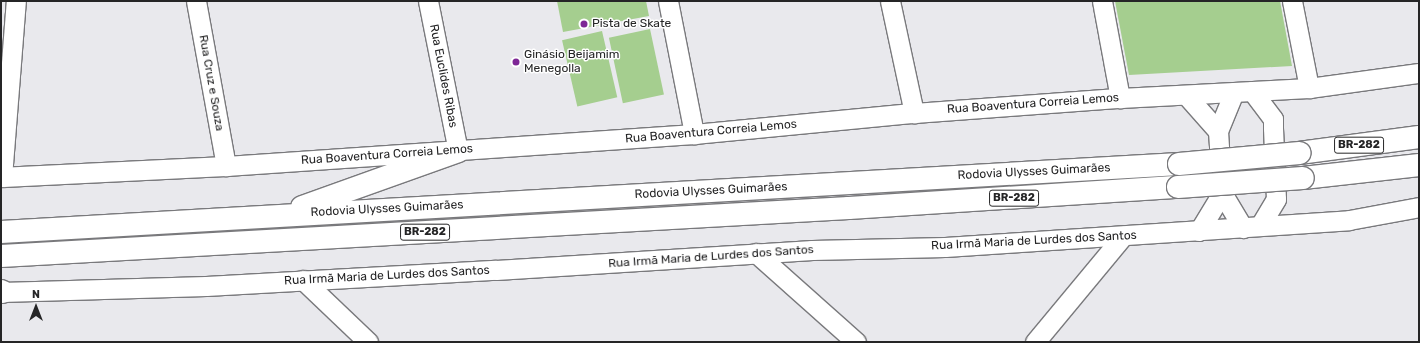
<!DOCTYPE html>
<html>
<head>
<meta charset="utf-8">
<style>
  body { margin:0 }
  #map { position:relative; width:1420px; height:343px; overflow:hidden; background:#e9e9ed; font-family:Rubik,sans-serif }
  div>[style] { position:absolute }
  .green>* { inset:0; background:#a5ce8f; transform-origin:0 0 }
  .roads { filter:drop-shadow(1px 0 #79797c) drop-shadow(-1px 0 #79797c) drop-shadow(0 1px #79797c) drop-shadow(0 -1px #79797c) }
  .minor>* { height:19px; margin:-9.5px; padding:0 9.5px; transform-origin:9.5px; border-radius:9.5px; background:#fff }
  .highway>* { height:22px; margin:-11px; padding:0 11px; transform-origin:11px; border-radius:11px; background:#fff }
  .bridges { filter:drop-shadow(1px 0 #79797c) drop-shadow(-1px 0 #79797c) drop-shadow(0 1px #79797c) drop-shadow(0 -1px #79797c) }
  .highway-bridge>* { height:22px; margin:-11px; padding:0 11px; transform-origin:11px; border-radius:11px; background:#fff }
  .dots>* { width:11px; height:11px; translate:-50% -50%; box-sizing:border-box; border:2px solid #fff; border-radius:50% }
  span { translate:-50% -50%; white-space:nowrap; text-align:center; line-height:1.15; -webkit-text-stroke:3px #fff; paint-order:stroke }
  .shield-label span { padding:1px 3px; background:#fff; border:1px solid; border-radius:3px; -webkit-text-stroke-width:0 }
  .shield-label { font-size:11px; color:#252526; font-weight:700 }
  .poi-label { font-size:12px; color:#252526 }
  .left { translate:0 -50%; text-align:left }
  .street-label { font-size:12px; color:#252526 }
  .frame { position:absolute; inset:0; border:2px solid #252526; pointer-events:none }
  .north { position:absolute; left:16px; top:287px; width:40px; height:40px; -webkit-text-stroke:3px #fff; paint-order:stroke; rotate:0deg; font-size:11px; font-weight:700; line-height:16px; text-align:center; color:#252526 }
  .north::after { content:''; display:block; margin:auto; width:14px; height:18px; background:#252526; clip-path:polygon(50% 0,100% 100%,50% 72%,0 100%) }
</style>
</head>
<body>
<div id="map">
  <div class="green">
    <div style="clip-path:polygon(557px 1px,646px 1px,649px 16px,563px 32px)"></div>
    <div style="clip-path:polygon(1115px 1px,1280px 1px,1292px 66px,1129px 75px)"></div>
    <div style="left:650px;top:29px;width:67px;height:42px;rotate:78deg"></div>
    <div style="left:602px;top:31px;width:68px;height:41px;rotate:77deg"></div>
  </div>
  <div class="roads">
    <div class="minor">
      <div style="left:196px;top:1px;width:168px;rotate:79.7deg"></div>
      <div style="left:428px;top:1px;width:153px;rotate:78.7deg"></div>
      <div style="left:668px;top:1px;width:136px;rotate:78.9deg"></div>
      <div style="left:890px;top:1px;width:115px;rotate:77.9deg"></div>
      <div style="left:1102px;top:1px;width:99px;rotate:79.5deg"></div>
      <div style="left:1292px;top:1px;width:89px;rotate:78.9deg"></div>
      <div style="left:1252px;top:91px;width:35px;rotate:53deg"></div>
      <div style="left:1273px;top:119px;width:9px;rotate:90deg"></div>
      <div style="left:1273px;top:128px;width:71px;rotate:87.6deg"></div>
      <div style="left:1276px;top:199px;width:31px;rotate:121deg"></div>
      <div style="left:1234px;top:92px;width:42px;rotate:112.3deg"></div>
      <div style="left:1218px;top:131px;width:62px;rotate:86.3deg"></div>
      <div style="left:1222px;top:193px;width:41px;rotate:59deg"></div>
      <div style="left:1186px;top:95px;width:48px;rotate:48.4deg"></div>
      <div style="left:1px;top:177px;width:225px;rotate:-2.8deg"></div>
      <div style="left:226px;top:166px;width:469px;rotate:-3.9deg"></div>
      <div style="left:694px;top:134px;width:221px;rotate:-5.5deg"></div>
      <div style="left:914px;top:113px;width:207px;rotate:-4.2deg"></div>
      <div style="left:1120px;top:98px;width:189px;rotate:-3deg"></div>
      <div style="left:1309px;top:88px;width:111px;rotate:-7.8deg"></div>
      <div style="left:2px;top:177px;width:177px;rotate:-85.5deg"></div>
      <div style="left:1199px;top:231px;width:44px;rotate:-58.8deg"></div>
      <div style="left:756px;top:253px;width:134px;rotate:41.7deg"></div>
      <div style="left:303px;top:280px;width:90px;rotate:43.6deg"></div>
      <div style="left:1px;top:292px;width:205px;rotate:-1.7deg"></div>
      <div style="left:206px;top:286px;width:290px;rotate:-3.2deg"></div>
      <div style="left:496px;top:270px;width:317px;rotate:-3.6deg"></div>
      <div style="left:812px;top:250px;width:133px;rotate:-1.3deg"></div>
      <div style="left:945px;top:247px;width:405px;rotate:-3.8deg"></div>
      <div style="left:1349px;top:220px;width:71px;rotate:-10.5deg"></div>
      <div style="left:1035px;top:342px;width:138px;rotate:-50.3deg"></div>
    </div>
    <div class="highway">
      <div style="left:1299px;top:153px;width:121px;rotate:-7.6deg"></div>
      <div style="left:1303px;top:178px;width:117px;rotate:-6.4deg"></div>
      <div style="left:302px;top:207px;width:166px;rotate:-19.7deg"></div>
      <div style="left:1px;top:232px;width:1180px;rotate:-3.3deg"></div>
      <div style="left:1px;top:256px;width:849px;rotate:-3.24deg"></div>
      <div style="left:849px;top:208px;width:330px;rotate:-3.7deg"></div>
      <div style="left:1px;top:291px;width:2px;rotate:27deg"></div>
    </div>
  </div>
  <div class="bridges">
    <div class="highway-bridge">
      <div style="left:1179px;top:164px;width:121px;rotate:-5.2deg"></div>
      <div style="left:1178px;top:187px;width:125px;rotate:-4.1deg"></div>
    </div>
  </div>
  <div class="dots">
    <div style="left:584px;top:24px;background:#7e2796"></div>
    <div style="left:516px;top:62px;background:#7e2796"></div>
  </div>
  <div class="shield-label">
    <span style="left:1359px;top:145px">BR-282</span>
    <span style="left:1014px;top:198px">BR-282</span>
    <span style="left:425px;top:232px">BR-282</span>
  </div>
  <div class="poi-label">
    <span class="left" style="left:592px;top:24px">Pista de Skate</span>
    <span class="left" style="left:524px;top:62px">Ginásio Beijamim<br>Menegolla</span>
  </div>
  <div class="street-label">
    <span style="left:443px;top:76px;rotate:79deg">Rua Euclides Ribas</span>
    <span style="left:211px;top:83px;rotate:80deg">Rua Cruz e Souza</span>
    <span style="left:1033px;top:104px;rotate:-4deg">Rua Boaventura Correia Lemos</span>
    <span style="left:711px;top:132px;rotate:-5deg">Rua Boaventura Correia Lemos</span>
    <span style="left:387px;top:155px;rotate:-4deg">Rua Boaventura Correia Lemos</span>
    <span style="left:1034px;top:172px;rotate:-3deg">Rodovia Ulysses Guimarães</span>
    <span style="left:711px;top:191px;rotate:-3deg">Rodovia Ulysses Guimarães</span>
    <span style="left:387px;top:209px;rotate:-3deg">Rodovia Ulysses Guimarães</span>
    <span style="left:1034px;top:241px;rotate:-3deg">Rua Irmã Maria de Lurdes dos Santos</span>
    <span style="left:711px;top:257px;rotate:-4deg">Rua Irmã Maria de Lurdes dos Santos</span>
    <span style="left:387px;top:276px;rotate:-3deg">Rua Irmã Maria de Lurdes dos Santos</span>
  </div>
  <div class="frame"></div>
  <div class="north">N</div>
</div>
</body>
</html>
